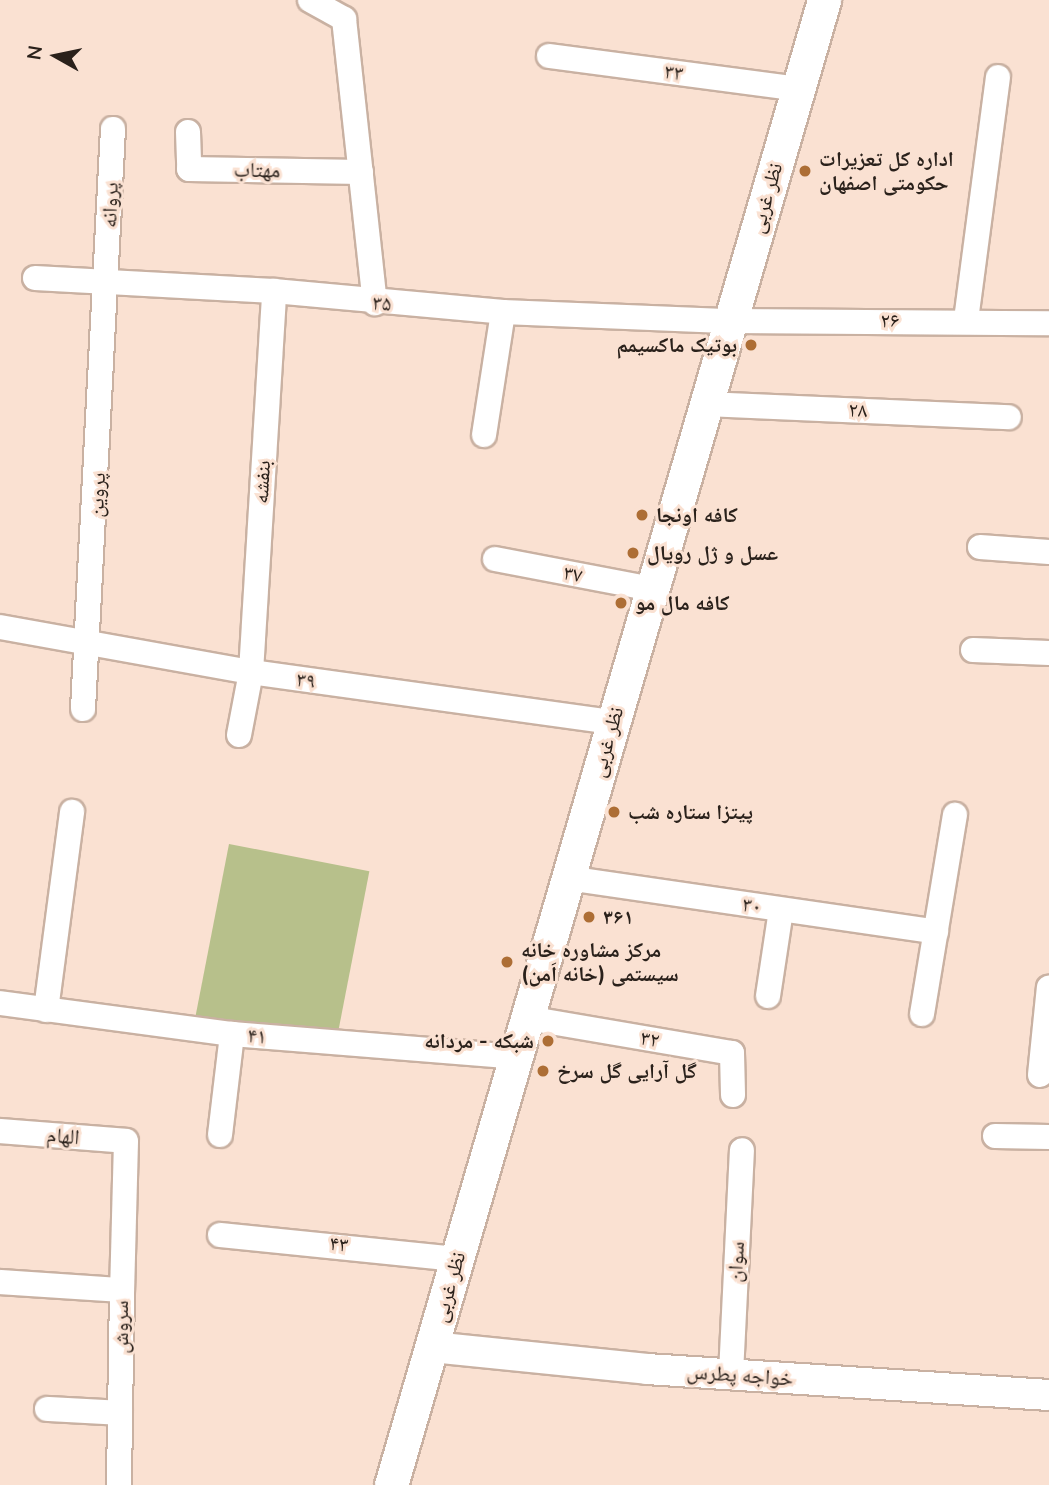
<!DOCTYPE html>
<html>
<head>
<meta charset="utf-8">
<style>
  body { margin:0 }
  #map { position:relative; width:1049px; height:1485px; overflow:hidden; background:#fae1d2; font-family:"Nunito Sans","Noto Naskh Arabic",sans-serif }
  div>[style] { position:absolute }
  .green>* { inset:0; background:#b7c08b; transform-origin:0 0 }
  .roads { filter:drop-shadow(2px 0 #c9b1a2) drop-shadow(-2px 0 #c9b1a2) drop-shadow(0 2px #c9b1a2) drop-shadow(0 -2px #c9b1a2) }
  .minor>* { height:24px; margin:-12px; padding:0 12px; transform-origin:12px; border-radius:12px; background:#fff }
  .tertiary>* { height:30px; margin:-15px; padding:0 15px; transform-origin:15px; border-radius:15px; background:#fff }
  .secondary>* { height:33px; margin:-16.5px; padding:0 16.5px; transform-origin:16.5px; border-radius:16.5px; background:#fff }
  .dots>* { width:19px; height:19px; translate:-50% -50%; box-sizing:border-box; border:4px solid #fae1d2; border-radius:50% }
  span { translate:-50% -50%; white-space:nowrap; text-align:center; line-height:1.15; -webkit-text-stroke:6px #fae1d2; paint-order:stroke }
  .street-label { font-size:21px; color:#2a211b }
  .poi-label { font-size:21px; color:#2a211b; font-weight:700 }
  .left { translate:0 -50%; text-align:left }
  .right { translate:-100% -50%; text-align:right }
  .north { position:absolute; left:21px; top:21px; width:70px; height:70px; -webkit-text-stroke:5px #fae1d2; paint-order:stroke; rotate:279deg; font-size:19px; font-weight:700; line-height:28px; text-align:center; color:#2a211b }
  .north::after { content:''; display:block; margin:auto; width:24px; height:32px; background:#2a211b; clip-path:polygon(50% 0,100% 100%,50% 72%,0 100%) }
</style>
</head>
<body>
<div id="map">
  <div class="green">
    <div style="left:229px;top:844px;width:143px;height:175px;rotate:11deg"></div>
  </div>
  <div class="roads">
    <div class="minor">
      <div style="left:310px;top:0;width:39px;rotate:29deg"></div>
      <div style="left:344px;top:19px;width:286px;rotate:83.8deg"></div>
      <div style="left:549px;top:56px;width:251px;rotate:7.5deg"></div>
      <div style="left:188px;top:132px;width:37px;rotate:88deg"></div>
      <div style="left:189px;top:169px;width:172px;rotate:1deg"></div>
      <div style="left:35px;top:278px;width:239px;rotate:3.1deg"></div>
      <div style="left:274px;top:291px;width:230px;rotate:5.2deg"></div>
      <div style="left:503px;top:312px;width:228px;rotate:2.3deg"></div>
      <div style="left:731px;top:321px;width:318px;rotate:0.4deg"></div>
      <div style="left:966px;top:320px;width:245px;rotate:-82.5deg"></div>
      <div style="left:706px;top:404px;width:303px;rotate:2.5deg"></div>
      <div style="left:484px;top:435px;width:124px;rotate:-81.2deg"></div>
      <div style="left:980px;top:547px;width:69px;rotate:4.1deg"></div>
      <div style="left:495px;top:559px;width:160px;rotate:10.8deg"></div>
      <div style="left:0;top:627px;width:255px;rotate:10.2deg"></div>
      <div style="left:251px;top:672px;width:365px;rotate:7.9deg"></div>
      <div style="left:973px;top:650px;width:76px;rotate:2.3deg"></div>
      <div style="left:83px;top:709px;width:581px;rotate:-87.04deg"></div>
      <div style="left:239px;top:735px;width:64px;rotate:-79.2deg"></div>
      <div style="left:251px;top:672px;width:382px;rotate:-86.5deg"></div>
      <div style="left:568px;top:878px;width:372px;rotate:8.3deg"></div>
      <div style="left:768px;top:996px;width:87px;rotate:-81.4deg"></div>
      <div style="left:0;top:1003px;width:234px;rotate:7.6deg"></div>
      <div style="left:232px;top:1034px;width:285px;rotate:4.6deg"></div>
      <div style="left:46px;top:1010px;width:200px;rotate:-82.5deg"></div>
      <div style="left:922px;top:1014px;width:202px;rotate:-80.6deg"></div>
      <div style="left:527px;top:1018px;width:208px;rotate:9.7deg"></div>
      <div style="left:732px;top:1053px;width:42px;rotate:88.6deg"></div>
      <div style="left:1040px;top:1075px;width:88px;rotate:-84.2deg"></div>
      <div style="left:0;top:1131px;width:126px;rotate:4.5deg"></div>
      <div style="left:126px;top:1141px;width:149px;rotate:91.5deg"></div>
      <div style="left:220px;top:1135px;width:102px;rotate:-83.2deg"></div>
      <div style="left:995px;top:1136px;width:54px;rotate:1.1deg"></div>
      <div style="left:220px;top:1235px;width:238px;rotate:5.8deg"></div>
      <div style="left:0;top:1282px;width:122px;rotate:3.8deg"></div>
      <div style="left:122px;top:1290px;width:195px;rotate:90.9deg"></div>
      <div style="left:731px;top:1374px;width:224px;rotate:-87.2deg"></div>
      <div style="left:47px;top:1409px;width:73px;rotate:3.1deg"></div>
    </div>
    <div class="tertiary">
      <div style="left:432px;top:1347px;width:216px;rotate:5.8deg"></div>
      <div style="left:647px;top:1369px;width:403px;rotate:3.7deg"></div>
    </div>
    <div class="secondary">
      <div style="left:391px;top:1485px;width:1547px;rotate:-73.74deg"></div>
    </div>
  </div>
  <div class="dots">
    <div style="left:805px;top:171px;background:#ad6e35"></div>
    <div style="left:751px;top:345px;background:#ad6e35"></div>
    <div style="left:642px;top:515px;background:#ad6e35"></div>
    <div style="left:633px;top:553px;background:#ad6e35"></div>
    <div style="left:621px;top:603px;background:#ad6e35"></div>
    <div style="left:614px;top:812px;background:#ad6e35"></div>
    <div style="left:589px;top:917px;background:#ad6e35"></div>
    <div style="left:507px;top:962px;background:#ad6e35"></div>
    <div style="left:548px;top:1041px;background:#ad6e35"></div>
    <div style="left:543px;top:1071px;background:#ad6e35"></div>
  </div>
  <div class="street-label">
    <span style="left:674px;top:72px;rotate:8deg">۳۳</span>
    <span style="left:257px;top:170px;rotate:1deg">مهتاب</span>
    <span style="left:766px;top:198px;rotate:-74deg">نظر غربی</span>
    <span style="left:110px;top:205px;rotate:-88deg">پروانه</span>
    <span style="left:382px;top:303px;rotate:5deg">۳۵</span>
    <span style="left:890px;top:320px">۲۶</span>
    <span style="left:858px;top:410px;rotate:2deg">۲۸</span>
    <span style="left:262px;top:482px;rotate:-87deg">بنفشه</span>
    <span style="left:97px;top:495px;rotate:-87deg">پروین</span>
    <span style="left:573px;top:574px;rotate:11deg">۳۷</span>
    <span style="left:306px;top:680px;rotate:8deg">۳۹</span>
    <span style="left:607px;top:742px;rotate:-74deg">نظر غربی</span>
    <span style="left:752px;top:905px;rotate:8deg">۳۰</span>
    <span style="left:257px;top:1036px;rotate:5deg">۴۱</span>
    <span style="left:650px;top:1039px;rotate:10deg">۳۲</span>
    <span style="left:63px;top:1136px;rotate:5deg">الهام</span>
    <span style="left:339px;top:1244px;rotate:5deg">۴۳</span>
    <span style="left:736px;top:1262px;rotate:-87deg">سوان</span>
    <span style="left:449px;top:1287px;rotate:-74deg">نظر غربی</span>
    <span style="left:121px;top:1327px;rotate:-90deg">سروش</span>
    <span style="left:740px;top:1375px;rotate:4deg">خواجه پطرس</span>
  </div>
  <div class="poi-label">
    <span class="left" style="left:819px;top:171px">اداره کل تعزیرات<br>حکومتی اصفهان</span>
    <span class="right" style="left:737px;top:345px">بوتیک ماکسیمم</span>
    <span class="left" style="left:656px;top:515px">کافه اونجا</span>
    <span class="left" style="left:647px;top:553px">عسل و ژل رویال</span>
    <span class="left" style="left:635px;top:603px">کافه مال مو</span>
    <span class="left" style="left:628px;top:812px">پیتزا ستاره شب</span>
    <span class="left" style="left:603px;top:917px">۳۶۱</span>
    <span class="left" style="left:521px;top:962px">مرکز مشاوره خانه<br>سیستمی (خانه اَمن)</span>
    <span class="right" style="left:534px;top:1041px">شبکه - مردانه</span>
    <span class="left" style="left:557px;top:1071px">گل آرایی گل سرخ</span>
  </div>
  <div class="north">N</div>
</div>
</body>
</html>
